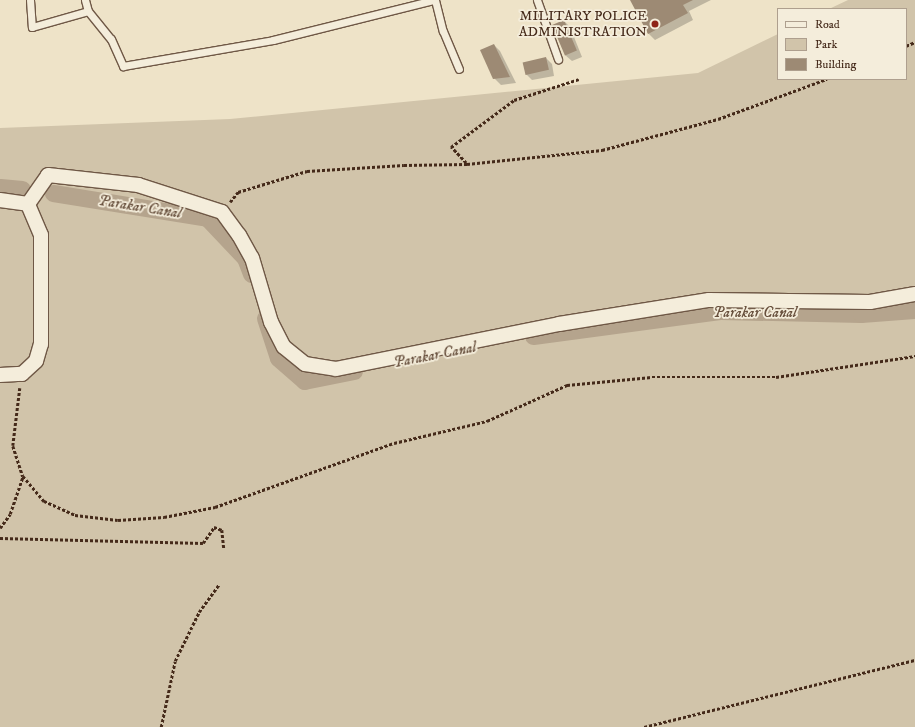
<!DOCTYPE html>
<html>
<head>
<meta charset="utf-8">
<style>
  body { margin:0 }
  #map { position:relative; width:915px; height:727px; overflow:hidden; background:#eee3c8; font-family:"IM FELL DW Pica",serif }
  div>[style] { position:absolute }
  .green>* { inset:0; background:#d1c4aa }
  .shadow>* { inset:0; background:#0003 }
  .canal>* { height:17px; margin:-8.5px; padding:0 8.5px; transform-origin:8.5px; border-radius:8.5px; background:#b5a48d }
  .building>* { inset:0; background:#9d8a74; transform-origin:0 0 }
  .path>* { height:2.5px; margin-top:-1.25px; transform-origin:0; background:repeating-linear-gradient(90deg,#452a1a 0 3px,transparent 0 5px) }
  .roads { filter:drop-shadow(1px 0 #6f5846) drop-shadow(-1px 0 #6f5846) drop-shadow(0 1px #6f5846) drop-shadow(0 -1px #6f5846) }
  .service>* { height:7px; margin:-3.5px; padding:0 3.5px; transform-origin:3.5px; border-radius:3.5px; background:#f4eddb }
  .minor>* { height:14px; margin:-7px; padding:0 7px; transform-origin:7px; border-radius:7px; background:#f4eddb }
  .dots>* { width:11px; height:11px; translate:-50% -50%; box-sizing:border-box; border:2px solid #f4eddb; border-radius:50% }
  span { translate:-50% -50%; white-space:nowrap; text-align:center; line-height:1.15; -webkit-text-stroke:3.5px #f4eddb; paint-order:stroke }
  .poi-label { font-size:14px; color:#452a1a }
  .right { translate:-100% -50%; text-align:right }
  .water-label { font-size:15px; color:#674f3c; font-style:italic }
  .legend { position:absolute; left:777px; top:8px; width:130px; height:72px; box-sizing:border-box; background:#f4eddb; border:1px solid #ae9f8e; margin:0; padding:5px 7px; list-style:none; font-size:12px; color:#452a1a }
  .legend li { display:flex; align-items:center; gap:8px; height:20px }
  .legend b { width:20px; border:1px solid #ae9f8e }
</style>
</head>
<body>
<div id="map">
  <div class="green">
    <div style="clip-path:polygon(848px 0,915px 0,915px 727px,0 727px,0 128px,230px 119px,698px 73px,778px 34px,778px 79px,906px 79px,906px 9px,829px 9px)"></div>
  </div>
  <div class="shadow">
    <div style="clip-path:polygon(631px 0,711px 0,689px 11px,693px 20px,655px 40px,648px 33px)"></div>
    <div style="clip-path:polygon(564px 21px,570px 27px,582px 57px,572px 61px,565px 55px)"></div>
    <div style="clip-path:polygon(494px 45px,500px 51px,516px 83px,501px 85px,494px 78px)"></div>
    <div style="clip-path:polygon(546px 58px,552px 64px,554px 76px,532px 80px,526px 74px)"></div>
  </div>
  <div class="canal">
    <div style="left:0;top:187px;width:22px;rotate:5deg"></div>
    <div style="left:53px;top:193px;width:156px;rotate:9.2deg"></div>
    <div style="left:207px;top:218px;width:55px;rotate:46.5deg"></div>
    <div style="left:245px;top:258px;width:17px;rotate:69deg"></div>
    <div style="left:265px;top:318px;width:42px;rotate:72deg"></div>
    <div style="left:278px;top:358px;width:35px;rotate:41deg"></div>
    <div style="left:304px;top:381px;width:51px;rotate:-11.3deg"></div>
    <div style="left:533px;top:336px;width:190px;rotate:-7.6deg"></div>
    <div style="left:721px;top:311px;width:140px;rotate:1.2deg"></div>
    <div style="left:861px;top:314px;width:54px;rotate:-4.2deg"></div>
  </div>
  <div class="building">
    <div style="clip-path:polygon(630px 0,693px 0,683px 5px,688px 13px,648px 34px)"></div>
    <div style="left:564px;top:20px;width:33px;height:13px;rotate:67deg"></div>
    <div style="clip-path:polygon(494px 44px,510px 77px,493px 79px,480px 50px)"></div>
    <div style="left:546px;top:57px;width:13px;height:24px;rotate:77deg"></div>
  </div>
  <div class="path">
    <div style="left:906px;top:46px;width:10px;rotate:-24deg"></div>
    <div style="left:466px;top:163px;width:22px;rotate:-133deg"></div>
    <div style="left:451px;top:147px;width:79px;rotate:-36.7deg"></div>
    <div style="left:514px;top:100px;width:68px;rotate:-17.9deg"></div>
    <div style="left:230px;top:202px;width:13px;rotate:-51deg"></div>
    <div style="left:238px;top:192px;width:72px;rotate:-16.9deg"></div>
    <div style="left:307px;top:171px;width:97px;rotate:-3.5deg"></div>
    <div style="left:404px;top:165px;width:63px;rotate:-0.9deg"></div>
    <div style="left:467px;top:164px;width:136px;rotate:-5.9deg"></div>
    <div style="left:602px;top:150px;width:120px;rotate:-15deg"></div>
    <div style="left:718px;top:119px;width:116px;rotate:-20.2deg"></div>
    <div style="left:20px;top:388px;width:58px;rotate:96.9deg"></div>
    <div style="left:13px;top:446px;width:32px;rotate:72deg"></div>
    <div style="left:23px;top:476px;width:33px;rotate:50deg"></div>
    <div style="left:44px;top:501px;width:34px;rotate:24deg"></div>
    <div style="left:75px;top:515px;width:43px;rotate:6.6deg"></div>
    <div style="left:118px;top:520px;width:46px;rotate:-3.7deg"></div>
    <div style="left:164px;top:517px;width:52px;rotate:-11.1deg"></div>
    <div style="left:215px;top:507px;width:190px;rotate:-19.7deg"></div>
    <div style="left:394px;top:443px;width:96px;rotate:-13.3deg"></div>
    <div style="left:487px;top:421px;width:88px;rotate:-24.2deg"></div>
    <div style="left:567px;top:385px;width:85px;rotate:-5.4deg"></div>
    <div style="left:652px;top:377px;width:124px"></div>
    <div style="left:776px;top:377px;width:141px;rotate:-8.6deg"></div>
    <div style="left:0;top:528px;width:17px;rotate:-54deg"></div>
    <div style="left:10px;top:514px;width:40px;rotate:-71.1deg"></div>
    <div style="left:0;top:538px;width:203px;rotate:1.4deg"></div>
    <div style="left:203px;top:543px;width:19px;rotate:-55deg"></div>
    <div style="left:214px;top:527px;width:9px;rotate:21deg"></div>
    <div style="left:222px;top:530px;width:18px;rotate:84deg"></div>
    <div style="left:161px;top:727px;width:67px;rotate:-78deg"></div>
    <div style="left:175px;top:661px;width:55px;rotate:-63.9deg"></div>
    <div style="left:199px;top:612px;width:34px;rotate:-54deg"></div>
    <div style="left:644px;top:727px;width:279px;rotate:-13.9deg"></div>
  </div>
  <div class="roads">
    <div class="service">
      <div style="left:30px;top:0;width:27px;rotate:86deg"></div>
      <div style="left:32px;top:27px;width:58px;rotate:-15.9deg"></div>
      <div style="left:85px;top:0;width:11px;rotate:75deg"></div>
      <div style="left:88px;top:11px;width:36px;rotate:51deg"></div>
      <div style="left:111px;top:39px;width:30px;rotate:66deg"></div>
      <div style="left:123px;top:66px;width:152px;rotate:-9.8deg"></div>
      <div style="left:273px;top:40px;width:165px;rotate:-14deg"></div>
      <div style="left:435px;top:0;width:32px;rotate:76deg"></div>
      <div style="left:443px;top:31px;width:41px;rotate:67.2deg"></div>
      <div style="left:537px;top:0;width:63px;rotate:70.4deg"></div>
    </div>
    <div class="minor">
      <div style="left:0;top:200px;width:28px;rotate:8deg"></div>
      <div style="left:28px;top:204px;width:35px;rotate:-55deg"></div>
      <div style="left:48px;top:175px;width:91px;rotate:6.3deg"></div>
      <div style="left:138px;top:185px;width:88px;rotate:17.8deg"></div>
      <div style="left:222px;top:212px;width:29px;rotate:54deg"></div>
      <div style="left:239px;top:235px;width:26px;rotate:61deg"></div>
      <div style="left:252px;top:258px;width:67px;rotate:73.5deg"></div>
      <div style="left:271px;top:322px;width:28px;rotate:63deg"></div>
      <div style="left:284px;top:347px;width:27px;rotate:39deg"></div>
      <div style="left:305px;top:364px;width:31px;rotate:9deg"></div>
      <div style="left:336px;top:369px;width:227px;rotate:-11.4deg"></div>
      <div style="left:559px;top:324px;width:152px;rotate:-9.1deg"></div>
      <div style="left:709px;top:300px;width:161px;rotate:0.7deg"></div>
      <div style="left:870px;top:302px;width:46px;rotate:-10.1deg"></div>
      <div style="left:0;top:375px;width:22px;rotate:-3deg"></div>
      <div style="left:22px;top:374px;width:19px;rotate:-43deg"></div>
      <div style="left:36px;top:361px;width:18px;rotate:-74deg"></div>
      <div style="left:41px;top:344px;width:109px;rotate:-90deg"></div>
      <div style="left:41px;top:235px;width:34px;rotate:-113deg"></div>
    </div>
  </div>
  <div class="dots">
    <div style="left:655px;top:24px;background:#8f2418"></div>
  </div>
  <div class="poi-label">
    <span class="right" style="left:647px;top:24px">MILITARY POLICE<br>ADMINISTRATION</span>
  </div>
  <div class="water-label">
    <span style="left:140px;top:207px;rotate:9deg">Parakar Canal</span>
    <span style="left:755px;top:313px">Parakar Canal</span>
    <span style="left:435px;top:355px;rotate:-11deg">Parakar Canal</span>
  </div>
  <ul class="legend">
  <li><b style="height:5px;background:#f4eddb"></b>Road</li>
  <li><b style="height:11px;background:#d1c4aa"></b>Park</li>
  <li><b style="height:11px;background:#9d8a74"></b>Building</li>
  </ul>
</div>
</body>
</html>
